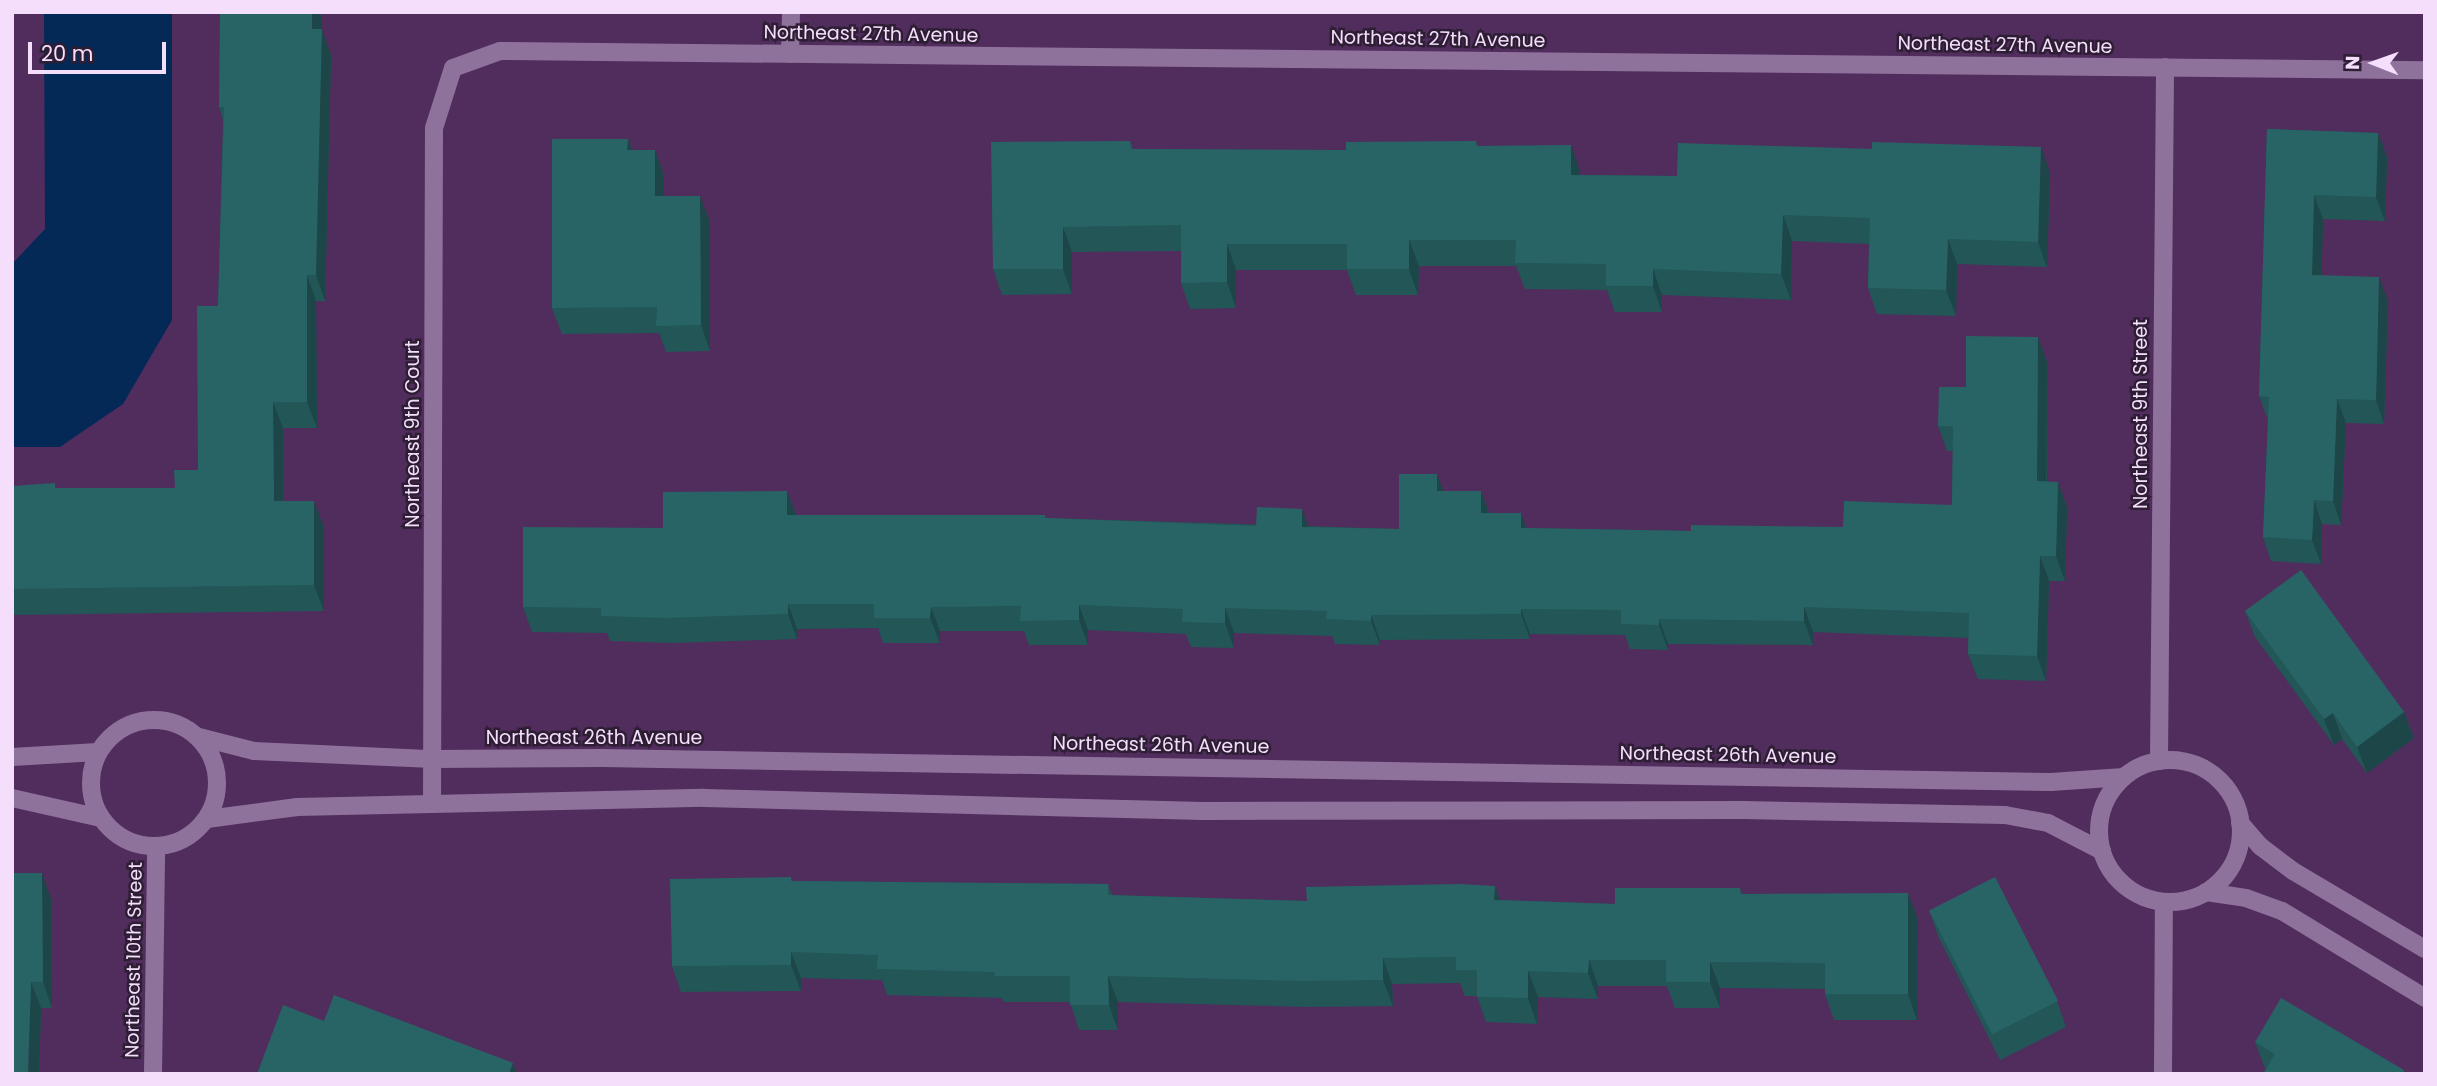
<!DOCTYPE html>
<html>
<head>
<meta charset="utf-8">
<style>
  body { margin:0 }
  #map { position:relative; width:2437px; height:1086px; overflow:hidden; background:#512d5e; font-family:Poppins,sans-serif }
  div>[style] { position:absolute }
  .water>* { inset:0; background:#042957 }
  .minor>* { height:18px; margin:-9px; padding:0 9px; transform-origin:9px; border-radius:9px; background:#8f729b }
  .minor>.ring { margin:-9px; padding:0; box-sizing:content-box; background:none; border:18px solid #8f729b; border-radius:50% }
  .wall>* { inset:0; background:#225657 }
  .shaded-wall>* { inset:0; background:#1c4647 }
  .building>* { inset:0; background:#286465; transform-origin:0 0 }
  span { translate:-50% -50%; white-space:nowrap; text-align:center; line-height:1.15; -webkit-text-stroke:5px #2e1e34; paint-order:stroke }
  .street-label { font-size:19px; color:#f4defc }
  .frame { position:absolute; inset:0; border:14px solid #f4defc; pointer-events:none }
  .north { position:absolute; left:2339px; top:28px; width:70px; height:70px; -webkit-text-stroke:5px #2e1e34; paint-order:stroke; rotate:271deg; font-size:19px; font-weight:700; line-height:28px; text-align:center; color:#f4defc }
  .north::after { content:''; display:block; margin:auto; width:24px; height:32px; background:#f4defc; clip-path:polygon(50% 0,100% 100%,50% 72%,0 100%) }
  .scale { position:absolute; left:28px; top:42px; width:138px; height:32px; box-sizing:border-box; border:4px solid #f4defc; border-top:0; padding-left:9px; font-size:21px; line-height:24px; white-space:nowrap; color:#f4defc; -webkit-text-stroke:5px #2e1e34; paint-order:stroke }
</style>
</head>
<body>
<div id="map">
  <div class="water">
    <div style="clip-path:polygon(44px 12px,172px 12px,172px 320px,123px 404px,60px 447px,12px 447px,12px 264px,45px 229px)"></div>
  </div>
  <div class="minor">
    <div style="left:790px;top:54px;width:42px;rotate:-88.6deg"></div>
    <div class="ring" style="left:91px;top:720px;width:108px;height:108px"></div>
    <div style="left:199px;top:737px;width:57px;rotate:14.3deg"></div>
    <div style="left:254px;top:751px;width:179px;rotate:2.6deg"></div>
    <div style="left:433px;top:759px;width:169px;rotate:-0.3deg"></div>
    <div style="left:602px;top:758px;width:1449px;rotate:0.95deg"></div>
    <div style="left:2051px;top:782px;width:73px;rotate:-3.9deg"></div>
    <div style="left:12px;top:757px;width:86px;rotate:-3.3deg"></div>
    <div class="ring" style="left:2099px;top:760px;width:124px;height:124px"></div>
    <div style="left:2159px;top:761px;width:694px;rotate:-89.5deg"></div>
    <div style="left:12px;top:798px;width:91px;rotate:12.7deg"></div>
    <div style="left:432px;top:803px;width:675px;rotate:-89.83deg"></div>
    <div style="left:434px;top:128px;width:63px;rotate:-72.4deg"></div>
    <div style="left:453px;top:68px;width:50px;rotate:-19.9deg"></div>
    <div style="left:500px;top:51px;width:1925px;rotate:0.57deg"></div>
    <div style="left:207px;top:819px;width:91px;rotate:-7.6deg"></div>
    <div style="left:297px;top:807px;width:407px;rotate:-1.3deg"></div>
    <div style="left:704px;top:798px;width:499px;rotate:1.5deg"></div>
    <div style="left:1203px;top:811px;width:541px;rotate:-0.11deg"></div>
    <div style="left:1744px;top:810px;width:261px;rotate:1.1deg"></div>
    <div style="left:2005px;top:815px;width:44px;rotate:10.5deg"></div>
    <div style="left:2048px;top:823px;width:61px;rotate:27.4deg"></div>
    <div style="left:2240px;top:823px;width:30px;rotate:49deg"></div>
    <div style="left:2260px;top:846px;width:41px;rotate:37.1deg"></div>
    <div style="left:2293px;top:871px;width:153px;rotate:30.6deg"></div>
    <div style="left:2206px;top:892px;width:40px;rotate:8.5deg"></div>
    <div style="left:2246px;top:898px;width:38px;rotate:20deg"></div>
    <div style="left:2282px;top:911px;width:167px;rotate:31.3deg"></div>
    <div style="left:153px;top:1074px;width:227px;rotate:-89.2deg"></div>
    <div style="left:2163px;top:1074px;width:172px;rotate:-89.7deg"></div>
  </div>
  <div class="wall">
    <div style="clip-path:polygon(321px 29px,331px 55px,325px 301px,316px 301px,317px 428px,283px 428px,283px 501px,324px 527px,324px 611px,12px 615px,12px 486px,57px 488px,175px 488px,198px 470px,218px 306px,223px 120px,219px 107px)"></div>
    <div style="clip-path:polygon(2267px 129px,2378px 133px,2387px 157px,2385px 221px,2323px 219px,2321px 275px,2388px 301px,2384px 424px,2346px 423px,2341px 525px,2322px 524px,2321px 564px,2271px 561px,2263px 537px,2268px 420px,2259px 396px)"></div>
    <div style="clip-path:polygon(628px 139px,632px 150px,655px 150px,664px 176px,664px 196px,710px 222px,710px 351px,666px 352px,659px 333px,562px 334px,552px 308px)"></div>
    <div style="clip-path:polygon(1130px 141px,1133px 149px,1346px 150px,1476px 141px,1478px 146px,1580px 171px,1580px 175px,1677px 176px,2050px 173px,2047px 267px,1957px 264px,1956px 316px,1877px 314px,1868px 288px,1869px 244px,1792px 241px,1791px 300px,1662px 295px,1662px 312px,1615px 312px,1607px 290px,1525px 289px,1516px 266px,1419px 266px,1418px 295px,1356px 295px,1347px 270px,1236px 270px,1236px 308px,1190px 309px,1181px 283px,1181px 251px,1072px 252px,1072px 294px,1002px 295px,993px 269px)"></div>
    <div style="clip-path:polygon(2047px 362px,2047px 482px,2058px 482px,2067px 507px,2065px 581px,2049px 581px,2046px 681px,1978px 679px,1968px 654px,1969px 638px,1813px 632px,1813px 645px,1668px 644px,1668px 650px,1630px 649px,1625px 635px,1530px 634px,1530px 639px,1380px 640px,1380px 645px,1335px 644px,1332px 636px,1234px 633px,1234px 648px,1191px 647px,1186px 634px,1088px 630px,1088px 645px,1029px 645px,1024px 631px,940px 631px,940px 643px,883px 643px,878px 628px,797px 629px,797px 639px,673px 643px,610px 641px,607px 633px,532px 632px,523px 607px,663px 528px,787px 491px,796px 515px,1046px 518px,1399px 529px,1444px 491px,1481px 491px,1489px 513px,1526px 528px,1691px 531px,1843px 527px,1952px 505px,1953px 451px,1947px 451px,1938px 426px,1966px 387px)"></div>
    <div style="clip-path:polygon(2245px 611px,2404px 712px,2414px 738px,2367px 773px,2342px 739px,2334px 745px,2255px 637px)"></div>
    <div style="clip-path:polygon(12px 873px,51px 899px,52px 1008px,41px 1008px,39px 1074px)"></div>
    <div style="clip-path:polygon(791px 877px,792px 881px,1108px 884px,1112px 895px,1307px 901px,1495px 886px,1500px 900px,1615px 904px,1740px 888px,1742px 894px,1918px 919px,1917px 1020px,1834px 1020px,1825px 994px,1825px 989px,1720px 988px,1720px 1008px,1675px 1008px,1667px 986px,1598px 986px,1598px 999px,1538px 997px,1537px 1024px,1486px 1022px,1477px 996px,1465px 996px,1460px 983px,1392px 984px,1393px 1006px,1309px 1007px,1118px 1002px,1118px 1030px,1079px 1030px,1070px 1002px,1004px 1002px,1002px 998px,887px 995px,882px 980px,801px 978px,801px 991px,681px 992px,672px 966px)"></div>
    <div style="clip-path:polygon(1929px 910px,2057px 1001px,2066px 1027px,2000px 1060px,1938px 936px)"></div>
    <div style="clip-path:polygon(2255px 1042px,2404px 1070px,2405px 1074px,2263px 1074px,2266px 1069px,2265px 1068px)"></div>
  </div>
  <div class="shaded-wall">
    <div style="clip-path:polygon(312px 12px,321px 12px,322px 33px,322px 29px,331px 55px,325px 301px,316px 275px)"></div>
    <div style="clip-path:polygon(2378px 133px,2387px 157px,2385px 221px,2376px 197px)"></div>
    <div style="clip-path:polygon(628px 139px,637px 164px,627px 150px)"></div>
    <div style="clip-path:polygon(1571px 145px,1580px 171px,1580px 201px,1571px 175px)"></div>
    <div style="clip-path:polygon(2041px 147px,2050px 173px,2047px 267px,2038px 242px)"></div>
    <div style="clip-path:polygon(655px 150px,664px 176px,664px 222px,655px 196px)"></div>
    <div style="clip-path:polygon(2314px 195px,2323px 219px,2321px 299px,2312px 275px)"></div>
    <div style="clip-path:polygon(700px 196px,710px 222px,710px 351px,701px 325px)"></div>
    <div style="clip-path:polygon(1783px 215px,1792px 241px,1791px 300px,1781px 274px)"></div>
    <div style="clip-path:polygon(1063px 227px,1072px 252px,1072px 294px,1063px 269px)"></div>
    <div style="clip-path:polygon(1948px 239px,1957px 264px,1956px 316px,1946px 290px)"></div>
    <div style="clip-path:polygon(1409px 240px,1419px 266px,1418px 295px,1409px 269px)"></div>
    <div style="clip-path:polygon(1227px 244px,1236px 270px,1236px 308px,1227px 282px)"></div>
    <div style="clip-path:polygon(1653px 269px,1662px 295px,1662px 312px,1653px 286px)"></div>
    <div style="clip-path:polygon(307px 275px,316px 301px,317px 428px,307px 402px)"></div>
    <div style="clip-path:polygon(2379px 277px,2388px 301px,2384px 424px,2376px 400px)"></div>
    <div style="clip-path:polygon(2038px 337px,2047px 362px,2046px 506px,2037px 481px)"></div>
    <div style="clip-path:polygon(2337px 399px,2346px 423px,2341px 525px,2333px 501px)"></div>
    <div style="clip-path:polygon(273px 402px,283px 428px,283px 527px,274px 501px)"></div>
    <div style="clip-path:polygon(1437px 474px,1446px 499px,1437px 491px)"></div>
    <div style="clip-path:polygon(2058px 482px,2067px 507px,2065px 581px,2056px 556px)"></div>
    <div style="clip-path:polygon(787px 491px,796px 516px,787px 515px)"></div>
    <div style="clip-path:polygon(1481px 491px,1490px 516px,1481px 513px)"></div>
    <div style="clip-path:polygon(2314px 500px,2322px 524px,2321px 564px,2312px 540px)"></div>
    <div style="clip-path:polygon(314px 501px,324px 527px,324px 611px,314px 585px)"></div>
    <div style="clip-path:polygon(1302px 509px,1311px 534px,1302px 527px)"></div>
    <div style="clip-path:polygon(1521px 513px,1530px 538px,1521px 528px)"></div>
    <div style="clip-path:polygon(2040px 556px,2049px 581px,2046px 681px,2037px 656px)"></div>
    <div style="clip-path:polygon(788px 604px,797px 629px,797px 639px,788px 614px)"></div>
    <div style="clip-path:polygon(1079px 605px,1088px 630px,1088px 645px,1079px 620px)"></div>
    <div style="clip-path:polygon(931px 607px,940px 631px,940px 643px,930px 618px)"></div>
    <div style="clip-path:polygon(1804px 607px,1813px 632px,1813px 645px,1804px 621px)"></div>
    <div style="clip-path:polygon(1225px 608px,1234px 633px,1234px 648px,1225px 623px)"></div>
    <div style="clip-path:polygon(1521px 609px,1530px 634px,1530px 639px,1521px 614px)"></div>
    <div style="clip-path:polygon(1371px 615px,1380px 640px,1380px 645px,1371px 621px)"></div>
    <div style="clip-path:polygon(1659px 619px,1668px 644px,1668px 650px,1659px 625px)"></div>
    <div style="clip-path:polygon(2404px 712px,2414px 738px,2367px 773px,2357px 747px)"></div>
    <div style="clip-path:polygon(2333px 713px,2342px 739px,2334px 745px,2324px 719px)"></div>
    <div style="clip-path:polygon(42px 873px,51px 899px,52px 1008px,43px 982px)"></div>
    <div style="clip-path:polygon(1495px 886px,1504px 911px,1494px 900px)"></div>
    <div style="clip-path:polygon(1908px 893px,1918px 919px,1917px 1020px,1908px 994px)"></div>
    <div style="clip-path:polygon(791px 952px,801px 978px,801px 991px,791px 965px)"></div>
    <div style="clip-path:polygon(1383px 958px,1392px 984px,1393px 1006px,1383px 980px)"></div>
    <div style="clip-path:polygon(1589px 960px,1598px 986px,1598px 999px,1588px 973px)"></div>
    <div style="clip-path:polygon(1710px 962px,1720px 988px,1720px 1008px,1710px 982px)"></div>
    <div style="clip-path:polygon(1528px 971px,1538px 997px,1537px 1024px,1528px 998px)"></div>
    <div style="clip-path:polygon(1108px 976px,1118px 1002px,1118px 1030px,1109px 1005px)"></div>
    <div style="clip-path:polygon(31px 982px,41px 1008px,39px 1074px,28px 1074px)"></div>
    <div style="clip-path:polygon(513px 1063px,517px 1074px,509px 1074px)"></div>
  </div>
  <div class="building">
    <div style="clip-path:polygon(220px 12px,312px 12px,312px 29px,322px 29px,316px 275px,307px 275px,307px 402px,273px 402px,274px 501px,314px 501px,314px 585px,12px 589px,12px 486px,55px 483px,55px 488px,175px 488px,174px 470px,198px 470px,197px 306px,218px 306px,224px 107px,219px 107px)"></div>
    <div style="clip-path:polygon(2267px 129px,2378px 133px,2376px 197px,2314px 195px,2312px 275px,2379px 277px,2376px 400px,2337px 399px,2333px 501px,2314px 500px,2312px 540px,2263px 537px,2269px 397px,2259px 396px)"></div>
    <div style="clip-path:polygon(552px 139px,628px 139px,627px 150px,655px 150px,655px 196px,700px 196px,701px 325px,656px 326px,657px 307px,552px 308px)"></div>
    <div style="clip-path:polygon(1130px 141px,1131px 149px,1346px 150px,1346px 142px,1476px 141px,1476px 146px,1571px 145px,1571px 175px,1677px 176px,1678px 143px,1872px 149px,1872px 142px,2041px 147px,2038px 242px,1948px 239px,1946px 290px,1868px 288px,1870px 218px,1783px 215px,1781px 274px,1653px 269px,1653px 286px,1606px 286px,1606px 264px,1515px 263px,1516px 240px,1409px 240px,1409px 269px,1347px 269px,1347px 244px,1227px 244px,1227px 282px,1181px 283px,1181px 225px,1063px 227px,1063px 269px,993px 269px,991px 142px)"></div>
    <div style="clip-path:polygon(1966px 336px,2038px 337px,2037px 481px,2058px 482px,2056px 556px,2040px 556px,2037px 656px,1968px 654px,1969px 613px,1804px 607px,1804px 621px,1659px 619px,1659px 625px,1621px 624px,1621px 610px,1521px 609px,1521px 614px,1371px 615px,1371px 621px,1326px 619px,1327px 611px,1225px 608px,1225px 623px,1182px 622px,1183px 609px,1079px 605px,1079px 620px,1020px 621px,1021px 606px,931px 607px,930px 618px,874px 618px,874px 604px,788px 604px,788px 614px,664px 618px,601px 616px,601px 608px,523px 607px,523px 527px,663px 528px,663px 492px,787px 491px,787px 515px,1045px 515px,1045px 518px,1256px 526px,1257px 507px,1302px 509px,1302px 527px,1399px 529px,1399px 474px,1437px 474px,1437px 491px,1481px 491px,1481px 513px,1521px 513px,1521px 528px,1691px 531px,1691px 525px,1843px 527px,1844px 501px,1952px 505px,1953px 426px,1938px 426px,1939px 387px,1966px 387px)"></div>
    <div style="clip-path:polygon(2301px 570px,2404px 712px,2357px 747px,2333px 713px,2324px 719px,2245px 611px)"></div>
    <div style="clip-path:polygon(12px 873px,42px 873px,43px 982px,31px 982px,28px 1074px,12px 1074px)"></div>
    <div style="clip-path:polygon(791px 877px,791px 881px,1108px 884px,1108px 895px,1307px 901px,1306px 887px,1459px 884px,1495px 886px,1494px 900px,1615px 904px,1615px 888px,1740px 888px,1740px 894px,1908px 893px,1908px 994px,1825px 994px,1825px 963px,1710px 962px,1710px 982px,1666px 982px,1666px 960px,1589px 960px,1588px 973px,1528px 971px,1528px 998px,1477px 997px,1477px 970px,1456px 970px,1456px 957px,1383px 958px,1383px 980px,1300px 981px,1108px 976px,1109px 1005px,1070px 1005px,1070px 976px,995px 976px,995px 972px,877px 969px,878px 955px,791px 952px,791px 965px,672px 966px,670px 879px)"></div>
    <div style="left:1995px;top:877px;width:139px;height:74px;rotate:63deg"></div>
    <div style="clip-path:polygon(334px 995px,513px 1063px,509px 1074px,257px 1074px,283px 1005px,324px 1021px)"></div>
    <div style="clip-path:polygon(2281px 998px,2404px 1070px,2402px 1074px,2263px 1074px,2275px 1054px,2255px 1042px)"></div>
  </div>
  <div class="street-label">
    <span style="left:871px;top:34px;rotate:1deg">Northeast 27th Avenue</span>
    <span style="left:1438px;top:39px;rotate:1deg">Northeast 27th Avenue</span>
    <span style="left:2005px;top:45px;rotate:1deg">Northeast 27th Avenue</span>
    <span style="left:2141px;top:414px;rotate:-90deg">Northeast 9th Street</span>
    <span style="left:413px;top:434px;rotate:-90deg">Northeast 9th Court</span>
    <span style="left:594px;top:738px">Northeast 26th Avenue</span>
    <span style="left:1161px;top:745px;rotate:1deg">Northeast 26th Avenue</span>
    <span style="left:1728px;top:755px;rotate:1deg">Northeast 26th Avenue</span>
    <span style="left:134px;top:960px;rotate:-89deg">Northeast 10th Street</span>
  </div>
  <div class="frame"></div>
  <div class="north">N</div>
  <div class="scale">20 m</div>
</div>
</body>
</html>
